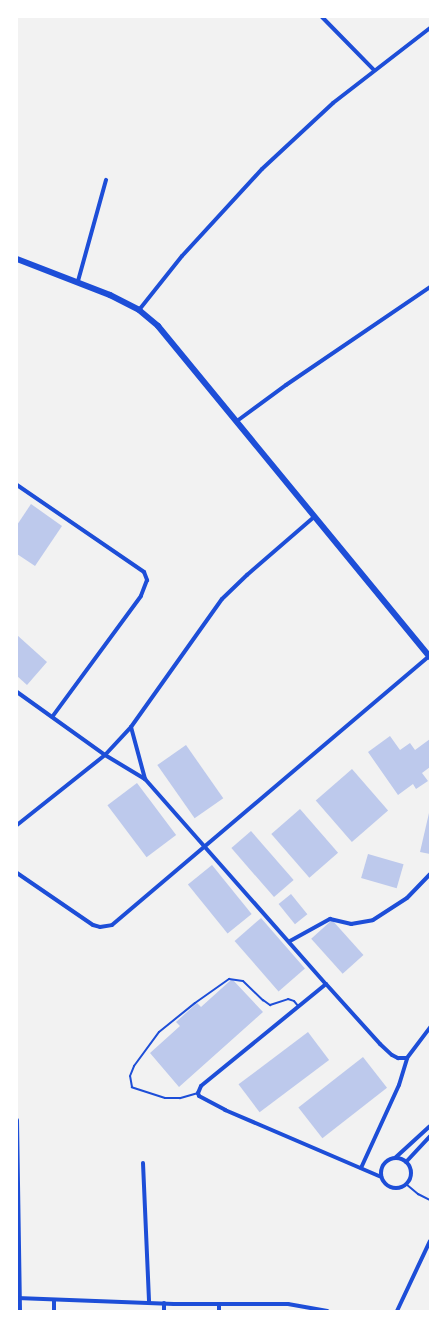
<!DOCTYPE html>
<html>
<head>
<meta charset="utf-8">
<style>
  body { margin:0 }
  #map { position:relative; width:447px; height:1328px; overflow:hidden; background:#f2f2f2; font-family:"Zilla Slab",serif }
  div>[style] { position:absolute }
  .building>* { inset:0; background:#bdc9ec; transform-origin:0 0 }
  .service>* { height:2px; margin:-1px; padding:0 1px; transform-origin:1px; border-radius:1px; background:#1d4ed8 }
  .minor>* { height:4px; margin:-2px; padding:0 2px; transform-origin:2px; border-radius:2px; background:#1d4ed8 }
  .minor>.ring { margin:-2px; padding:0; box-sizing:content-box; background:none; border:4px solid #1d4ed8; border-radius:50% }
  .primary>* { height:6px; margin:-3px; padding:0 3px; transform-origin:3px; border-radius:3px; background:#1d4ed8 }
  span { translate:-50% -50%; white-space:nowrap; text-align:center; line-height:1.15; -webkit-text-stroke:4px #fff; paint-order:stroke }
  .frame { position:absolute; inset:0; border:18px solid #fff; pointer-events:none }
</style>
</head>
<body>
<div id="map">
  <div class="building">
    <div style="clip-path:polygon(31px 504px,62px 526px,35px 566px,17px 554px,17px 525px)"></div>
    <div style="clip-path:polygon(17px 635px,47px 662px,27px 685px,17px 676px)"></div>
    <div style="clip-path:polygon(390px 736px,400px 750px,410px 743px,415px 750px,430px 739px,430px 767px,422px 773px,428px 781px,416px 789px,413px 784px,398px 795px,368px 752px)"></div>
    <div style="left:186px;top:745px;width:65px;height:35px;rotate:55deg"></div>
    <div style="left:352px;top:769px;width:55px;height:48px;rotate:49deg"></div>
    <div style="left:137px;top:783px;width:65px;height:37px;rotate:53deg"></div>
    <div style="left:300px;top:809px;width:58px;height:38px;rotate:49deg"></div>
    <div style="clip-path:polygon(429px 813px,430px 813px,430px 854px,420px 852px)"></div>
    <div style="left:251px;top:831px;width:65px;height:26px;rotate:49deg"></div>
    <div style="left:368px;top:854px;width:37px;height:25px;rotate:16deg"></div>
    <div style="left:212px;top:865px;width:63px;height:31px;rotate:51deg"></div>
    <div style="left:291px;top:894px;width:26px;height:16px;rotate:51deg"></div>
    <div style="left:261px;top:918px;width:67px;height:35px;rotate:49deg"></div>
    <div style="left:332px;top:920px;width:47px;height:28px;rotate:48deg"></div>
    <div style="clip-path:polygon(232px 979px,263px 1012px,179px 1087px,150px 1053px,180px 1026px,176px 1022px,197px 1003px,201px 1007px)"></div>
    <div style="left:308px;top:1032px;width:35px;height:87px;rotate:53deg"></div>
    <div style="left:363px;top:1057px;width:39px;height:82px;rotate:52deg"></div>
  </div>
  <div class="service">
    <div style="left:198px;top:1093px;width:19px;rotate:164deg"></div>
    <div style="left:180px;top:1098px;width:15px;rotate:180deg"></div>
    <div style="left:165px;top:1098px;width:35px;rotate:-162deg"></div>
    <div style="left:132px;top:1087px;width:11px;rotate:-100deg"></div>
    <div style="left:130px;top:1076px;width:11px;rotate:-68deg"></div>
    <div style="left:134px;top:1066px;width:42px;rotate:-53.7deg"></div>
    <div style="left:159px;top:1032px;width:46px;rotate:-38.9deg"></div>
    <div style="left:195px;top:1003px;width:42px;rotate:-35.2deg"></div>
    <div style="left:229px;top:979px;width:14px;rotate:8deg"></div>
    <div style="left:243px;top:981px;width:28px;rotate:44deg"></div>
    <div style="left:263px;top:1000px;width:9px;rotate:36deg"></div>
    <div style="left:270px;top:1005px;width:19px;rotate:-18deg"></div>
    <div style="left:288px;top:999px;width:6px;rotate:18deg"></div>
    <div style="left:294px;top:1001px;width:6px;rotate:51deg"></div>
    <div style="left:406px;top:1184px;width:16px;rotate:40deg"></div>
    <div style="left:418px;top:1194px;width:13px;rotate:27deg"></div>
  </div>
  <div class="minor">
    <div style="left:322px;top:17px;width:74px;rotate:45.5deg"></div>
    <div style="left:78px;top:281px;width:105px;rotate:-74.5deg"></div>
    <div style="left:139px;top:310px;width:69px;rotate:-51.5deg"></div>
    <div style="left:182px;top:256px;width:118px;rotate:-47.4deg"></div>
    <div style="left:262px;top:169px;width:97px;rotate:-42.9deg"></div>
    <div style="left:333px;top:103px;width:123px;rotate:-37.7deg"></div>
    <div style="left:237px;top:421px;width:61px;rotate:-36.3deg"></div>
    <div style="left:286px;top:385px;width:174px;rotate:-34.2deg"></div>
    <div style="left:17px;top:485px;width:154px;rotate:34.4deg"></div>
    <div style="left:144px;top:572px;width:9px;rotate:69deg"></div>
    <div style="left:147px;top:580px;width:17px;rotate:111deg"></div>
    <div style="left:141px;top:596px;width:150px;rotate:126.3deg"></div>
    <div style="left:17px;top:692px;width:108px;rotate:35.6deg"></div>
    <div style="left:105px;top:755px;width:47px;rotate:31deg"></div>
    <div style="left:145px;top:779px;width:273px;rotate:48.6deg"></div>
    <div style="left:326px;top:984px;width:161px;rotate:140.8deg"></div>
    <div style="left:201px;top:1086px;width:8px;rotate:113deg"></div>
    <div style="left:198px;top:1093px;width:3px;rotate:72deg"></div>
    <div style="left:199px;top:1096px;width:30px;rotate:28deg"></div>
    <div style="left:225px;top:1110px;width:170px;rotate:23.2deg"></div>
    <div style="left:131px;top:727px;width:54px;rotate:74.9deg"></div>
    <div style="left:17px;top:825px;width:112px;rotate:-38.5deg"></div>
    <div style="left:105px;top:755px;width:38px;rotate:-47deg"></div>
    <div style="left:131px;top:727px;width:157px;rotate:-54.6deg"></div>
    <div style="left:222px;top:599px;width:35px;rotate:-44deg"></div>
    <div style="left:247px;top:575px;width:89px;rotate:-40.9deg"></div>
    <div style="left:17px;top:873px;width:92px;rotate:34.4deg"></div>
    <div style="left:93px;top:925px;width:7px;rotate:16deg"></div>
    <div style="left:100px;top:927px;width:12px;rotate:-9deg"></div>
    <div style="left:112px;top:925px;width:416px;rotate:-40.3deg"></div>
    <div style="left:290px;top:941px;width:46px;rotate:-28.8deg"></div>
    <div style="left:330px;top:919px;width:22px;rotate:13deg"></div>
    <div style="left:351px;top:924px;width:22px;rotate:-10deg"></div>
    <div style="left:373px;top:920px;width:40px;rotate:-32.9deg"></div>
    <div style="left:407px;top:898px;width:33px;rotate:-46deg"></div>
    <div style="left:326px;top:984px;width:81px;rotate:48deg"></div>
    <div style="left:380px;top:1044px;width:16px;rotate:43deg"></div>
    <div style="left:392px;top:1055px;width:7px;rotate:27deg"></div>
    <div style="left:398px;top:1058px;width:9px"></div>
    <div style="left:407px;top:1058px;width:39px;rotate:-53deg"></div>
    <div style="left:17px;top:1120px;width:191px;rotate:89.1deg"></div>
    <div class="ring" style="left:381px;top:1158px;width:26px;height:26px"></div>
    <div style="left:395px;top:1158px;width:47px;rotate:-42.4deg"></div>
    <div style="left:406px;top:1162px;width:35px;rotate:-47deg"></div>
    <div style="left:143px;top:1163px;width:140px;rotate:87.5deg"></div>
    <div style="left:361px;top:1168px;width:91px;rotate:-65.4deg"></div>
    <div style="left:399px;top:1085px;width:28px;rotate:-73deg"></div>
    <div style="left:17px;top:1298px;width:157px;rotate:2.2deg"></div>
    <div style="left:174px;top:1304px;width:114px"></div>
    <div style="left:288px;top:1304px;width:40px;rotate:10deg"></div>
    <div style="left:54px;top:1300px;width:11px;rotate:90deg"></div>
    <div style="left:219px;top:1304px;width:7px;rotate:90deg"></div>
    <div style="left:164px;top:1311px;width:8px;rotate:-90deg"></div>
    <div style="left:397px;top:1311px;width:77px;rotate:-64.8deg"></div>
  </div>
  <div class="primary">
    <div style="left:17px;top:259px;width:100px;rotate:21.2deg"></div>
    <div style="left:110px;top:295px;width:33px;rotate:27deg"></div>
    <div style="left:139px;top:310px;width:25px;rotate:40deg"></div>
    <div style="left:158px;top:326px;width:428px;rotate:50.6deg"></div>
  </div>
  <div class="frame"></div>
</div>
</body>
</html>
